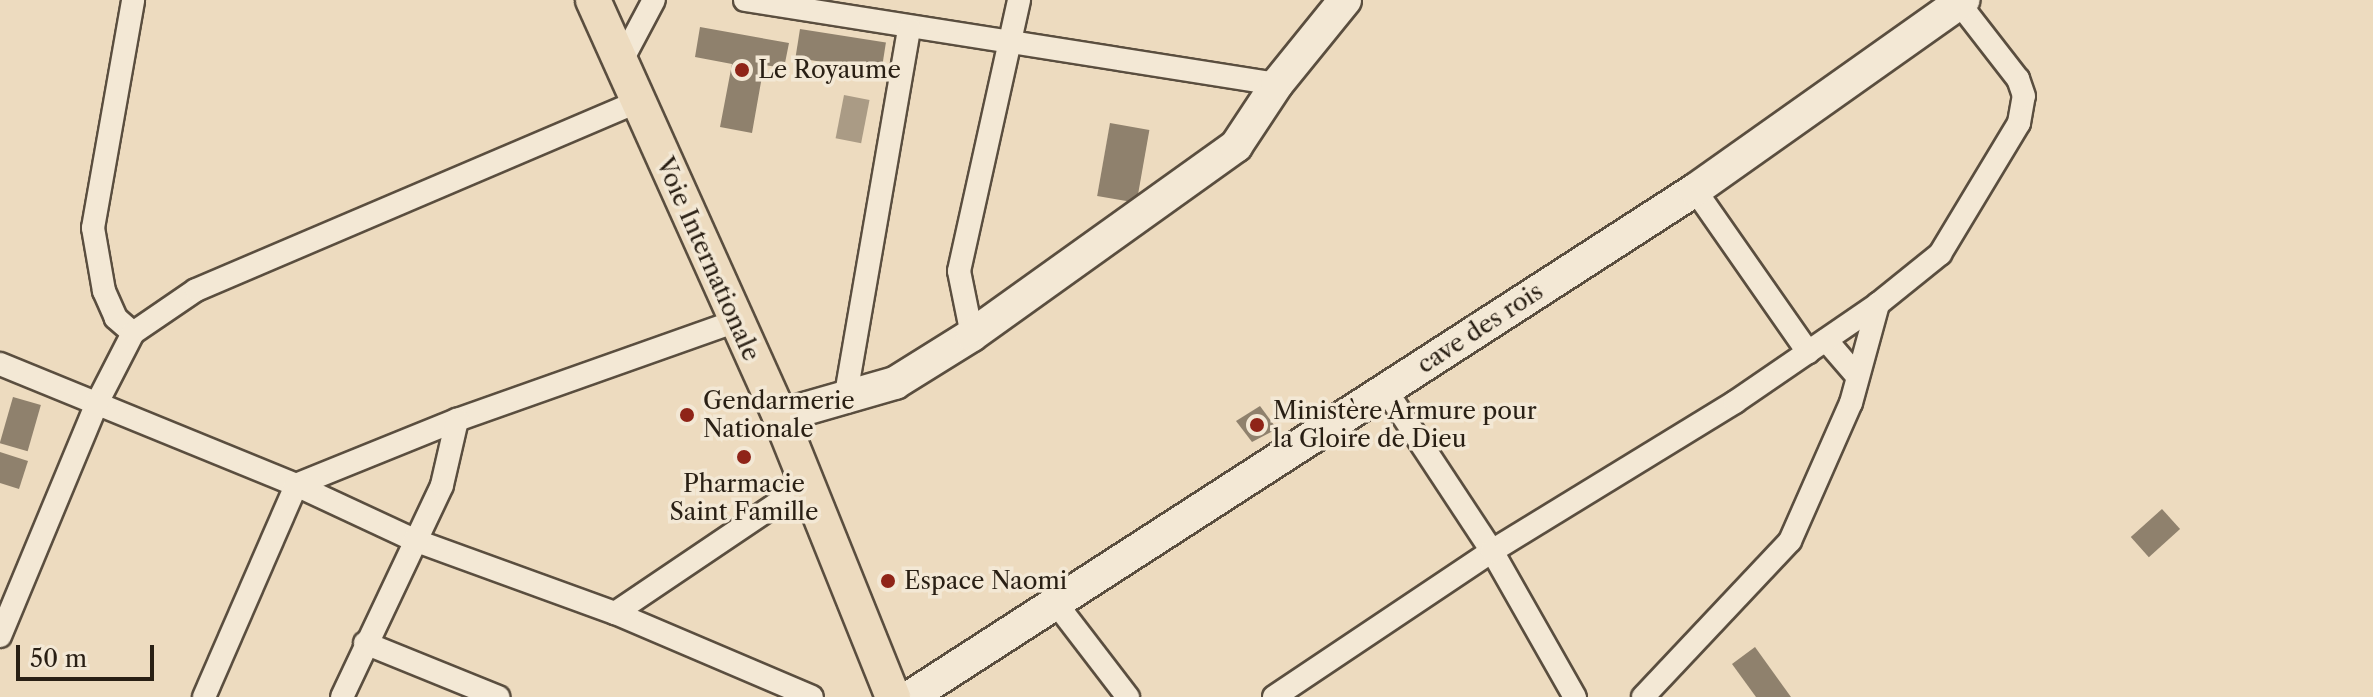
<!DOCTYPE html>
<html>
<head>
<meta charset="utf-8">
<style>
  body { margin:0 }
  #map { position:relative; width:2373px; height:697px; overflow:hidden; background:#eddbbf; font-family:"Libre Caslon Text",serif }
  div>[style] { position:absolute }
  .water>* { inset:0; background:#aa9b85; transform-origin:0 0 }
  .building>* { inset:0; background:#8f816d; transform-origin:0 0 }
  .roads { filter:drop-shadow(2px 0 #5a4e3f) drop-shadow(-2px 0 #5a4e3f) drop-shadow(0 2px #5a4e3f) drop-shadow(0 -2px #5a4e3f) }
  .street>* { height:22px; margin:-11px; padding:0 11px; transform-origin:11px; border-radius:11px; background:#f3e8d5 }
  .secondary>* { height:32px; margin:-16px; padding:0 16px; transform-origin:16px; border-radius:16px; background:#f3e8d5 }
  .primary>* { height:34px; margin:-17px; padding:0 17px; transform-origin:17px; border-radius:17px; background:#eddbbf }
  .dots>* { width:22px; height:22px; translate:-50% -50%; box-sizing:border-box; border:4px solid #f3e8d5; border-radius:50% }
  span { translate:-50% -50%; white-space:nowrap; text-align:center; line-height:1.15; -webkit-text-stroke:7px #f3e8d5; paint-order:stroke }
  .poi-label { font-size:24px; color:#291f14 }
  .left { translate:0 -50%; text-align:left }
  .street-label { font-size:24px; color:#291f14 }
  .scale { position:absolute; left:16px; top:645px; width:138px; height:36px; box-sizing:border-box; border:4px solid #291f14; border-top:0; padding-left:10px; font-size:24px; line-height:28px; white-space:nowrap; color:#291f14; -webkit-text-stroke:6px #f3e8d5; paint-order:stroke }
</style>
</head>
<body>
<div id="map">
  <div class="water">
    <div style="left:844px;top:95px;width:26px;height:44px;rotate:11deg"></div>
  </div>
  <div class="building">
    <div style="clip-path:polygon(700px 27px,789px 43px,784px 68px,764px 65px,752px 133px,720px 127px,732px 64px,695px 57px)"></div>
    <div style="left:800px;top:29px;width:87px;height:29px;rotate:9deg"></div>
    <div style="left:1110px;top:123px;width:40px;height:74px;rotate:10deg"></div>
    <div style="left:13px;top:397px;width:29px;height:48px;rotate:16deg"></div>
    <div style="clip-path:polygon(1260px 406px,1277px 429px,1252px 442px,1236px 421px)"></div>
    <div style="clip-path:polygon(0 452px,28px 461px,19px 489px,0 483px)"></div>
    <div style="left:2162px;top:509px;width:27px;height:42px;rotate:48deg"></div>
    <div style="clip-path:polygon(1755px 647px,1791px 697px,1756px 697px,1732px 664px)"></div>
  </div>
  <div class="roads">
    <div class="street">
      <div style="left:745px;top:0;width:539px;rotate:8.97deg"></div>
      <div style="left:621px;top:62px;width:70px;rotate:-62deg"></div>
      <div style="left:1695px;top:190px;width:198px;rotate:55.1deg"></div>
      <div style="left:133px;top:333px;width:23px;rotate:-139deg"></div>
      <div style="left:116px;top:318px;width:30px;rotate:-114deg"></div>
      <div style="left:104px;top:291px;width:64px;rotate:-99.9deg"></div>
      <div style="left:93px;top:228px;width:231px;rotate:-80deg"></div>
      <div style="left:972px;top:335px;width:65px;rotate:-101.5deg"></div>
      <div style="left:959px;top:271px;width:278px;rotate:-77.5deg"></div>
      <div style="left:1826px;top:340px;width:48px;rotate:49.3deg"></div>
      <div style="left:0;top:364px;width:320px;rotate:22.2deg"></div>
      <div style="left:296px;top:485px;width:130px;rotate:25deg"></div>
      <div style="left:414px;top:540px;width:214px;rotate:20deg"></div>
      <div style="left:615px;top:613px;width:214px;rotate:23.1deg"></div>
      <div style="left:1385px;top:389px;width:194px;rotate:56.6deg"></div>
      <div style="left:1492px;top:551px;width:168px;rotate:60.4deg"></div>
      <div style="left:845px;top:400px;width:377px;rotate:-80.2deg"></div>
      <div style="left:1055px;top:602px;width:120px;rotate:52.5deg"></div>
      <div style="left:615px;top:613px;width:233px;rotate:-34deg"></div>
      <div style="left:0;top:636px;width:252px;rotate:-67.4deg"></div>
      <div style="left:97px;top:403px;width:79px;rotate:-62.8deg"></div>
      <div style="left:133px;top:333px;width:76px;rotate:-34.3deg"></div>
      <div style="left:196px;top:290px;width:479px;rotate:-23.1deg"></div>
      <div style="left:365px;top:643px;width:144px;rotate:22.1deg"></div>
      <div style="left:204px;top:697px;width:231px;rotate:-66.5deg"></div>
      <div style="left:296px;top:485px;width:174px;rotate:-22deg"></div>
      <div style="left:457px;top:420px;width:297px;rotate:-19.5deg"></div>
      <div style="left:342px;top:697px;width:234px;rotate:-64.7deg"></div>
      <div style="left:442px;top:485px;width:67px;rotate:-77deg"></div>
      <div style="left:1274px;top:697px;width:262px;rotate:-33.8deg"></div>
      <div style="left:1492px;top:551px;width:285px;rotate:-31.5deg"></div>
      <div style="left:1735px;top:402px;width:173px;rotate:-34.4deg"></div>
      <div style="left:1878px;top:304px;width:80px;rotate:-38.9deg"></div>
      <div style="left:1940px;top:254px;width:153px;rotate:-58.9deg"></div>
      <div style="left:2019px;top:123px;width:27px;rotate:-80deg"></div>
      <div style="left:2024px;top:96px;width:18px;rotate:-109deg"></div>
      <div style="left:2018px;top:79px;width:96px;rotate:-127.8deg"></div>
      <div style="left:1643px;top:697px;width:214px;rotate:-46.7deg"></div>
      <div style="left:1790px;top:541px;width:151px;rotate:-66.2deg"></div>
      <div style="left:1851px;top:403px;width:103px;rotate:-74.7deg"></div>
    </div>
    <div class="secondary">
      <div style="left:780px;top:416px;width:120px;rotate:-16deg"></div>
      <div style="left:895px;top:383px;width:91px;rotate:-31.9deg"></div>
      <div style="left:972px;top:335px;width:325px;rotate:-35.6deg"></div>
      <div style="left:1236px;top:146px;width:74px;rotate:-56.5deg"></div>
      <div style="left:1277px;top:84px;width:108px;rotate:-51deg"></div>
      <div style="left:910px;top:697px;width:934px;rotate:-32.86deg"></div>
      <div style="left:1695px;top:190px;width:329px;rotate:-35.3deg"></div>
    </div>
    <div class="primary">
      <div style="left:593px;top:0;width:456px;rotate:65.8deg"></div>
      <div style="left:780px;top:416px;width:303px;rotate:68.1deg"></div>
    </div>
  </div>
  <div class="dots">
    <div style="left:742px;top:70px;background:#8f2418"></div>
    <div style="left:687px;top:415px;background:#8f2418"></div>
    <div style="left:1257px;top:425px;background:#8f2418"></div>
    <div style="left:744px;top:457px;background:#8f2418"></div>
    <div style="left:888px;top:581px;background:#8f2418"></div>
  </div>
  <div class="poi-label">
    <span class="left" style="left:758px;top:70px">Le Royaume</span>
    <span class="left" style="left:703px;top:415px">Gendarmerie<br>Nationale</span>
    <span class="left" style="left:1273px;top:425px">Ministère Armure pour<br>la Gloire de Dieu</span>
    <span style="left:744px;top:498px">Pharmacie<br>Saint Famille</span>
    <span class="left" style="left:904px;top:581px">Espace Naomi</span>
  </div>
  <div class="street-label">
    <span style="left:708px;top:259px;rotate:66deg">Voie Internationale</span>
    <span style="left:1480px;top:328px;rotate:-33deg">cave des rois</span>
  </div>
  <div class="scale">50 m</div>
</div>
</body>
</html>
